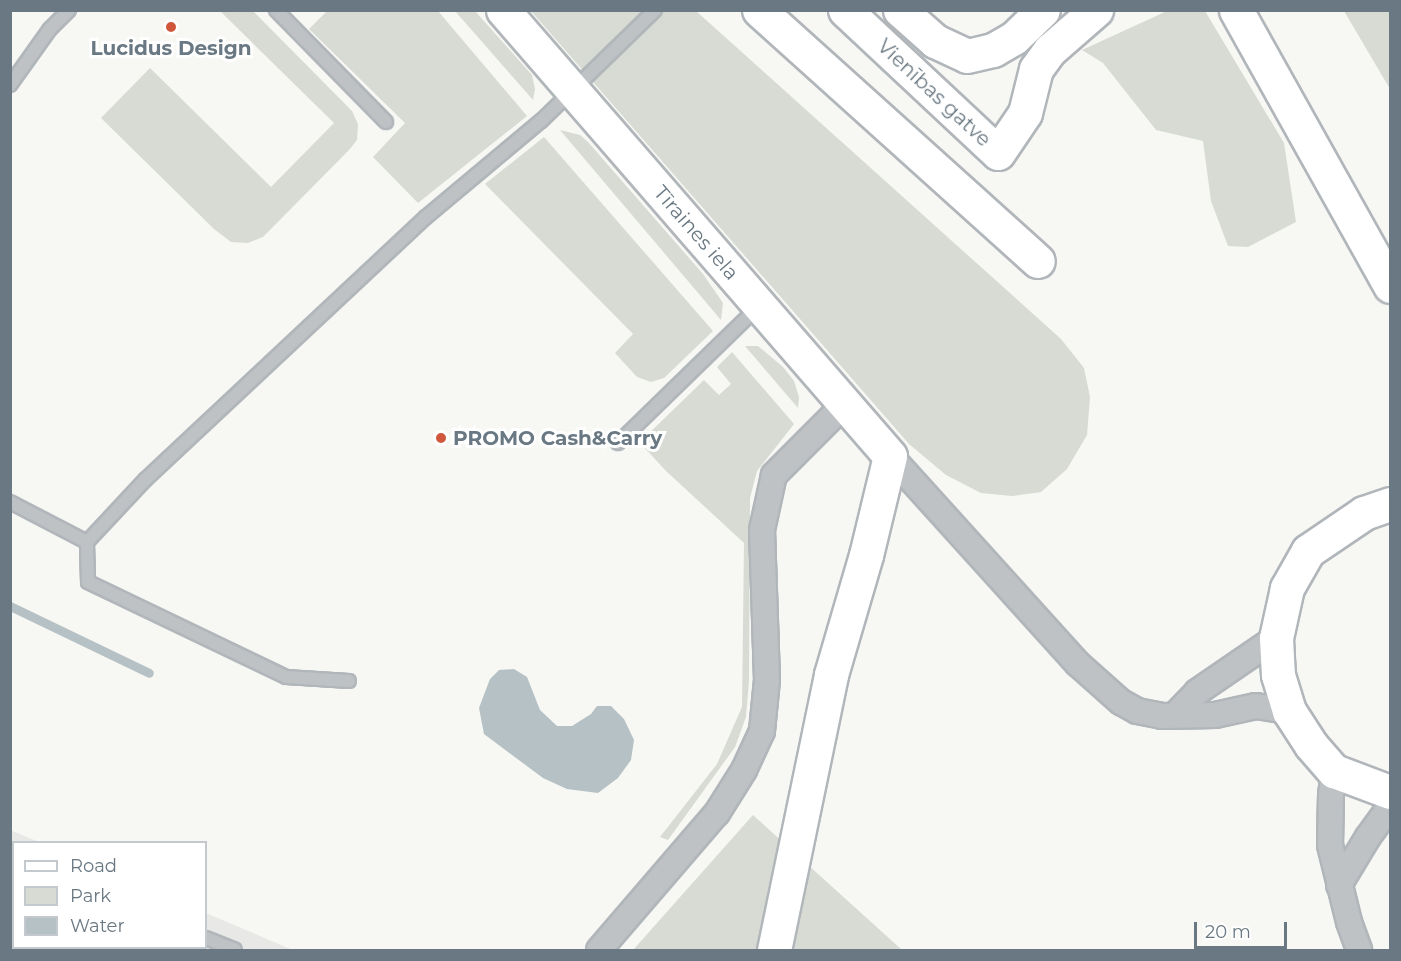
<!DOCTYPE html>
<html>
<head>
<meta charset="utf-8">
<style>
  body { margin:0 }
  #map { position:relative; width:1401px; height:961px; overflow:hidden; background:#f7f7f4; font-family:Montserrat,sans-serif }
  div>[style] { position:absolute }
  .built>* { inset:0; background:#e8e8e7 }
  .green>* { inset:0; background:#d7dbd4 }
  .water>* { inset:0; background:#b5c1c4 }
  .stream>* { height:9px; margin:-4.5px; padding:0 4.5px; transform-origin:4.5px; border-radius:4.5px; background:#b5c1c4 }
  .roads { filter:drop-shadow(2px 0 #b1b6ba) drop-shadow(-2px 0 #b1b6ba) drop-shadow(0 2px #b1b6ba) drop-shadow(0 -2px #b1b6ba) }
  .service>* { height:12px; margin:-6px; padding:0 6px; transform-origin:6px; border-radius:6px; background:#bec2c5 }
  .minor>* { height:24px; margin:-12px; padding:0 12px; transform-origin:12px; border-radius:12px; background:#bec2c5 }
  .secondary>* { height:33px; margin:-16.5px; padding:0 16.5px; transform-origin:16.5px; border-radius:16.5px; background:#fff }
  .trunk>* { height:33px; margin:-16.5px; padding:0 16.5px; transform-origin:16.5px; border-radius:16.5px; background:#fff }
  .dots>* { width:16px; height:16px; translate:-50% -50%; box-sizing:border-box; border:3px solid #fff; border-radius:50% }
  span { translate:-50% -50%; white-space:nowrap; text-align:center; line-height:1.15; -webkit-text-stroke:6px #fff; paint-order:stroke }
  .poi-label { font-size:20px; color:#697882; font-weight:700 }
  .left { translate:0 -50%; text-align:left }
  .street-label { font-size:20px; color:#697882 }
  .frame { position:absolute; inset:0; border:12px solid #697882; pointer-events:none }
  .legend { position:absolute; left:12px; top:841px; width:195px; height:108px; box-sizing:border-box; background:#fff; border:2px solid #c3c9cd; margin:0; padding:8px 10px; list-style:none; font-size:18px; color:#697882 }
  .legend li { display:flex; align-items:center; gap:12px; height:30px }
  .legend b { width:30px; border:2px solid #c3c9cd }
  .scale { position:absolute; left:1194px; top:922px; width:93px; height:27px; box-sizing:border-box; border:3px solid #697882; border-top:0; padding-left:8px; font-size:18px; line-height:21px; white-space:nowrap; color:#697882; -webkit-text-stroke:4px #fff; paint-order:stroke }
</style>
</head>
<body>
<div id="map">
  <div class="built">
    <div style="clip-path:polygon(10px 830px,39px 842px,14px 842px,14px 948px,206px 948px,206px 913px,293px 950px,11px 950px)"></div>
  </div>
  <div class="green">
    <div style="clip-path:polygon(253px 11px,352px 111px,358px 124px,357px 140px,349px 150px,263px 237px,248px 243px,231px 242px,214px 229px,101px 118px,150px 68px,271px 187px,334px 123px,220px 11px)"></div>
    <div style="clip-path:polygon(327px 11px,438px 11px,527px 116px,418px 203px,373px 157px,405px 123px,309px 29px)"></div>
    <div style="clip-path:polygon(455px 11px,475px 11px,532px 75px,535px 89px,533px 100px)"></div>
    <div style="clip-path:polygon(531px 11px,696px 11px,1061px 339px,1084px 368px,1090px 397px,1087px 435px,1067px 469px,1041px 492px,1012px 496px,981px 493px,946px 475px,909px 444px)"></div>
    <div style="clip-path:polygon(1167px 11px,1205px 11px,1284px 143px,1296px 222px,1248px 247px,1228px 246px,1211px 201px,1203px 141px,1156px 130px,1103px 63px,1082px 50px)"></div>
    <div style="clip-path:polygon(1344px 11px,1390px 11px,1390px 89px)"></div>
    <div style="clip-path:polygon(560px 130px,580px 135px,588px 142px,703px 274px,723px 303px,721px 320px)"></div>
    <div style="clip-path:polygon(544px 137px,713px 331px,664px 378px,651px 382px,637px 377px,615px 353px,633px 334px,485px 184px)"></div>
    <div style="clip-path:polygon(745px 346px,758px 346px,783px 367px,794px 381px,799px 397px,798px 408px)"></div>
    <div style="clip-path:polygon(732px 352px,794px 424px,757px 471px,750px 498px,749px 681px,746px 717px,735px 747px,668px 840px,660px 837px,717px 764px,742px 707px,744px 543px,665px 470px,644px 447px,642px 440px,704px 380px,719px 395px,731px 384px,717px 367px)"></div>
    <div style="clip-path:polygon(753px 815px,902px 950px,633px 950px)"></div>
  </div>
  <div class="water">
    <div style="clip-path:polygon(514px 669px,527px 677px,540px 710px,557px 726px,572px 726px,591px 714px,597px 706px,611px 706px,624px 719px,634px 740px,631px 760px,618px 778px,598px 793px,567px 789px,543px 778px,484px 734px,479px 708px,490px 679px,499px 670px)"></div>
  </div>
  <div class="stream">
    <div style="left:10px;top:606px;width:154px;rotate:25.7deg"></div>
  </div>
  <div class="roads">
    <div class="service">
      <div style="left:276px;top:10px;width:157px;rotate:45.5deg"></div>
      <div style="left:10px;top:85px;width:69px;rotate:-54.5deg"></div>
      <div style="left:50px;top:29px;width:27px;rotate:-45deg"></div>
      <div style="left:618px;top:443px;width:197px;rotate:-44.2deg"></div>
      <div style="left:10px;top:502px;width:87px;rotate:27.5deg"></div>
      <div style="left:87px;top:542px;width:40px;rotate:88.6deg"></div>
      <div style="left:88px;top:582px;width:220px;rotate:25.6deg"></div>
      <div style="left:286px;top:677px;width:63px;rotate:3.6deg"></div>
      <div style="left:87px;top:542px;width:86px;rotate:-46.9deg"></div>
      <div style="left:146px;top:479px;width:383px;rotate:-43.1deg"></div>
      <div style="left:426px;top:217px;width:150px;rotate:-39.9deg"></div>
      <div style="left:541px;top:121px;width:159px;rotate:-44.2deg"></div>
      <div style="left:206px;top:938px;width:31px;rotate:22deg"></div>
      <div style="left:50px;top:950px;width:2px;rotate:-63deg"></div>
      <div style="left:162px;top:950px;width:10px;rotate:-11deg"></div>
    </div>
    <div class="minor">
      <div style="left:890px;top:456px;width:279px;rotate:47.9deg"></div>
      <div style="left:1077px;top:663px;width:59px;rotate:41.6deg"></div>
      <div style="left:1121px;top:702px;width:18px;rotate:29deg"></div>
      <div style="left:1137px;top:711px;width:25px;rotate:11deg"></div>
      <div style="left:1162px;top:716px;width:53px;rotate:-1.1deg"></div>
      <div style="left:1215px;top:715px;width:42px;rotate:-12.4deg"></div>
      <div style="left:1256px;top:706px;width:33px;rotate:9deg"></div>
      <div style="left:1175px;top:715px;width:32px;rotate:-46deg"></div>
      <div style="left:1197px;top:692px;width:96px;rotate:-34.4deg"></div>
      <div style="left:1334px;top:771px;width:23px;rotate:97deg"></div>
      <div style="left:1331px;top:794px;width:51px;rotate:91.1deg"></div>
      <div style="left:1330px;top:845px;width:79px;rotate:76.1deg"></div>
      <div style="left:1349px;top:922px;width:30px;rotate:70deg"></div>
      <div style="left:1339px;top:885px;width:56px;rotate:-58.9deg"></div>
      <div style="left:1368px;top:837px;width:37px;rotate:-54deg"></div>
      <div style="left:599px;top:950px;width:181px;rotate:-49.3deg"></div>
      <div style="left:717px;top:813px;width:51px;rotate:-57.9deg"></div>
      <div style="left:744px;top:770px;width:43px;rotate:-65.2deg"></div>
      <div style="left:762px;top:731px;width:51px;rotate:-84.4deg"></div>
      <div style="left:767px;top:680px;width:150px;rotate:-91.9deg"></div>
      <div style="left:762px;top:530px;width:56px;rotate:-77.7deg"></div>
      <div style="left:774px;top:475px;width:100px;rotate:-45deg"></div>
    </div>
    <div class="secondary">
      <div style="left:900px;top:10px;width:47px;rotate:41.5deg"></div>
      <div style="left:935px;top:41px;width:35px;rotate:25deg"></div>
      <div style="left:967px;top:56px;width:27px;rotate:-13deg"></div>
      <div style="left:993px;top:50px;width:24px;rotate:-30deg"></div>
      <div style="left:1014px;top:38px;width:40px;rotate:-44deg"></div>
    </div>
    <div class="trunk">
      <div style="left:503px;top:10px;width:590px;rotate:49.05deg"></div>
      <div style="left:890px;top:456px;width:102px;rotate:103.6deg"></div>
      <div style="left:866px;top:555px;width:125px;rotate:106.3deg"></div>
      <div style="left:831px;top:675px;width:281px;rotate:101.7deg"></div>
      <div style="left:759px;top:10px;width:375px;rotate:42deg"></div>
      <div style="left:845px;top:10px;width:209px;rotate:43.1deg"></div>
      <div style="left:998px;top:153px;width:48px;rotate:-56deg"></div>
      <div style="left:1025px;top:113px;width:45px;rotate:-76deg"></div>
      <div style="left:1036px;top:69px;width:24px;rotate:-54deg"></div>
      <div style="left:1050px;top:50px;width:61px;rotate:-41deg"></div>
      <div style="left:1236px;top:10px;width:316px;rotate:60.8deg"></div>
      <div style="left:1390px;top:504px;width:28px;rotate:161deg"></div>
      <div style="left:1364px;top:513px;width:68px;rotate:145.8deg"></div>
      <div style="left:1308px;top:551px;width:43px;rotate:119.6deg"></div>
      <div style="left:1287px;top:588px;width:51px;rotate:102.4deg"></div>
      <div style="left:1276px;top:638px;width:37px;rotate:87deg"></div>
      <div style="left:1278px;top:675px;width:38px;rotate:73deg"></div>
      <div style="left:1289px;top:711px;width:40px;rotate:57.1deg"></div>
      <div style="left:1311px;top:745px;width:35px;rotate:49deg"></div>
      <div style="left:1334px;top:771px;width:60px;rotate:20.6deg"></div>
    </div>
  </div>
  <div class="dots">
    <div style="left:171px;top:27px;background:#d0573b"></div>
    <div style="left:441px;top:438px;background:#d0573b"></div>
  </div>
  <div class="poi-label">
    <span style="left:171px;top:48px">Lucidus Design</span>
    <span class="left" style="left:453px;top:438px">PROMO Cash&amp;Carry</span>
  </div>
  <div class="street-label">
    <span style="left:934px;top:93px;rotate:43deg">Vienības gatve</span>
    <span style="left:696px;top:233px;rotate:49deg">Tīraines iela</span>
  </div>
  <div class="frame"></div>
  <ul class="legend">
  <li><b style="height:8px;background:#fff"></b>Road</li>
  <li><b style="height:16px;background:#d7dbd4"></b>Park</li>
  <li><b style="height:16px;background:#b5c1c4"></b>Water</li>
  </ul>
  <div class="scale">20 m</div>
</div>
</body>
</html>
